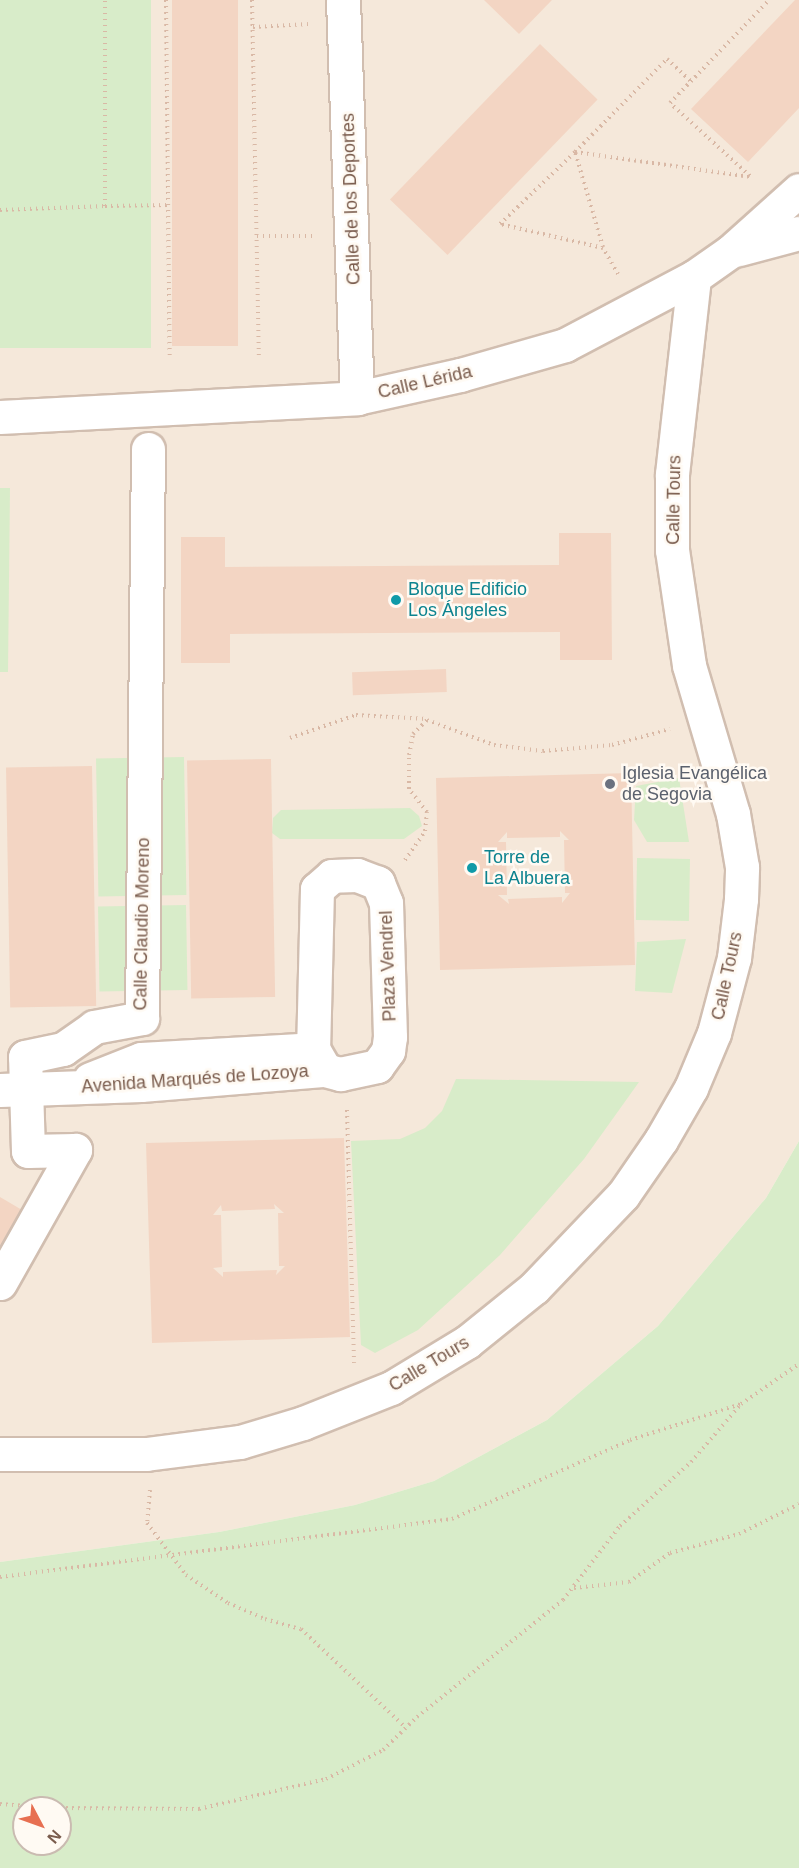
<!DOCTYPE html>
<html>
<head>
<meta charset="utf-8">
<style>
  body { margin:0 }
  #map { position:relative; width:799px; height:1868px; overflow:hidden; background:#fdf6ec; font-family:Helvetica,sans-serif }
  div>[style] { position:absolute }
  .residential>* { inset:0; background:#f5e8da }
  .green>* { inset:0; background:#d8ecc9; transform-origin:0 0 }
  .building>* { inset:0; background:#f3d5c3; transform-origin:0 0 }
  .path>* { height:4px; margin-top:-2px; transform-origin:0; background:repeating-linear-gradient(90deg,#d9b8a5 0 1.5px,transparent 0 6px) }
  .roads { filter:drop-shadow(2px 0 #d1beb0) drop-shadow(-2px 0 #d1beb0) drop-shadow(0 2px #d1beb0) drop-shadow(0 -2px #d1beb0) }
  .minor>* { height:33px; margin:-16.5px; padding:0 16.5px; transform-origin:16.5px; border-radius:16.5px; background:#fff }
  .dots>* { width:16px; height:16px; translate:-50% -50%; box-sizing:border-box; border:3px solid #fffaf3; border-radius:50% }
  span { translate:-50% -50%; white-space:nowrap; text-align:center; line-height:1.15; -webkit-text-stroke:5px #fffaf3; paint-order:stroke }
  .street-label { font-size:18px; color:#7a5c4d }
  .culture-label { font-size:18px; color:#0d838f }
  .left { translate:0 -50%; text-align:left }
  .worship-label { font-size:18px; color:#5b616d }
  .north { position:absolute; left:12px; top:1796px; width:60px; height:60px; box-sizing:border-box; background:#fffaf3; border:2px solid #cabbb1; border-radius:50%; rotate:131deg; font-size:16px; font-weight:700; line-height:24px; text-align:center; color:#7a5c4d }
  .north::after { content:''; display:block; margin:auto; width:21px; height:27px; background:#e76f51; clip-path:polygon(50% 0,100% 100%,50% 72%,0 100%) }
</style>
</head>
<body>
<div id="map">
  <div class="residential">
    <div style="clip-path:polygon(0 0,799px 0,799px 1141px,766px 1198px,658px 1326px,547px 1420px,434px 1481px,355px 1505px,219px 1532px,0 1562px)"></div>
  </div>
  <div class="green">
    <div style="left:0;top:0;width:151px;height:348px"></div>
    <div style="clip-path:polygon(0 488px,10px 488px,8px 672px,0 672px)"></div>
    <div style="left:184px;top:757px;width:138px;height:88px;rotate:89deg"></div>
    <div style="clip-path:polygon(679px 778px,689px 842px,647px 842px,634px 820px,636px 786px)"></div>
    <div style="clip-path:polygon(410px 808px,419px 816px,422px 826px,404px 839px,280px 839px,272px 833px,273px 818px,281px 810px)"></div>
    <div style="left:690px;top:859px;width:62px;height:53px;rotate:91deg"></div>
    <div style="left:186px;top:905px;width:85px;height:88px;rotate:89deg"></div>
    <div style="clip-path:polygon(686px 939px,672px 993px,635px 991px,637px 942px)"></div>
    <div style="clip-path:polygon(456px 1079px,639px 1082px,584px 1159px,500px 1255px,418px 1330px,375px 1353px,361px 1345px,351px 1141px,400px 1139px,425px 1128px,442px 1111px)"></div>
    <div style="clip-path:polygon(evenodd,799px 1141px,799px 1868px,0 1868px,0 1562px,219px 1532px,355px 1505px,434px 1481px,547px 1420px,658px 1326px,766px 1198px,799px 1141px,24px 1808px,60px 1808px,60px 1844px,24px 1844px,24px 1808px)"></div>
  </div>
  <div class="building">
    <div style="left:172px;top:0;width:66px;height:346px"></div>
    <div style="clip-path:polygon(484px 0,552px 0,519px 34px)"></div>
    <div style="clip-path:polygon(795px 0,799px 0,799px 108px,748px 162px,691px 109px)"></div>
    <div style="left:540px;top:44px;width:80px;height:216px;rotate:44deg"></div>
    <div style="clip-path:polygon(559px 533px,611px 533px,612px 660px,560px 660px,560px 632px,230px 634px,230px 663px,181px 663px,181px 537px,225px 537px,225px 567px,559px 565px)"></div>
    <div style="left:446px;top:669px;width:23px;height:94px;rotate:88deg"></div>
    <div style="left:271px;top:759px;width:238px;height:84px;rotate:89deg"></div>
    <div style="left:92px;top:766px;width:240px;height:86px;rotate:89deg"></div>
    <div style="clip-path:polygon(evenodd,631px 773px,635px 965px,440px 970px,436px 778px,631px 773px,560px 831px,569px 840px,564px 840px,565px 893px,570px 893px,562px 903px,562px 897px,508px 899px,509px 904px,498px 895px,507px 895px,506px 842px,498px 842px,507px 832px,507px 838px,560px 837px,560px 831px)"></div>
    <div style="clip-path:polygon(evenodd,344px 1138px,350px 1337px,152px 1343px,146px 1143px,344px 1138px,274px 1204px,284px 1213px,278px 1213px,279px 1266px,285px 1266px,276px 1275px,277px 1270px,223px 1272px,223px 1277px,213px 1268px,222px 1267px,221px 1215px,213px 1215px,221px 1205px,222px 1211px,275px 1209px,274px 1204px)"></div>
    <div style="clip-path:polygon(0 1197px,34px 1217px,0 1274px)"></div>
  </div>
  <div class="path">
    <div style="left:166px;top:0;width:355px;rotate:89.4deg"></div>
    <div style="left:252px;top:0;width:355px;rotate:88.9deg"></div>
    <div style="left:253px;top:27px;width:55px;rotate:-3.1deg"></div>
    <div style="left:750px;top:176px;width:108px;rotate:-137.6deg"></div>
    <div style="left:670px;top:103px;width:143px;rotate:-46.1deg"></div>
    <div style="left:105px;top:206px;width:63px;rotate:-0.9deg"></div>
    <div style="left:0;top:210px;width:105px;rotate:-2.2deg"></div>
    <div style="left:105px;top:206px;width:206px;rotate:-90deg"></div>
    <div style="left:257px;top:236px;width:59px"></div>
    <div style="left:603px;top:247px;width:99px;rotate:-106.4deg"></div>
    <div style="left:575px;top:152px;width:131px;rotate:-45.3deg"></div>
    <div style="left:667px;top:59px;width:33px;rotate:43deg"></div>
    <div style="left:618px;top:274px;width:30px;rotate:-120deg"></div>
    <div style="left:603px;top:248px;width:106px;rotate:-166.9deg"></div>
    <div style="left:500px;top:224px;width:104px;rotate:-43.8deg"></div>
    <div style="left:575px;top:152px;width:178px;rotate:8.1deg"></div>
    <div style="left:290px;top:738px;width:70px;rotate:-19.2deg"></div>
    <div style="left:356px;top:715px;width:70px;rotate:3.3deg"></div>
    <div style="left:405px;top:860px;width:35px;rotate:-55deg"></div>
    <div style="left:425px;top:831px;width:19px;rotate:-84deg"></div>
    <div style="left:427px;top:812px;width:29px;rotate:-128deg"></div>
    <div style="left:409px;top:789px;width:34px;rotate:-90deg"></div>
    <div style="left:409px;top:755px;width:21px;rotate:-79deg"></div>
    <div style="left:413px;top:734px;width:20px;rotate:-45deg"></div>
    <div style="left:427px;top:720px;width:72px;rotate:20.5deg"></div>
    <div style="left:494px;top:745px;width:49px;rotate:7deg"></div>
    <div style="left:543px;top:751px;width:69px;rotate:-5deg"></div>
    <div style="left:612px;top:745px;width:60px;rotate:-15.4deg"></div>
    <div style="left:347px;top:1110px;width:253px;rotate:88.4deg"></div>
    <div style="left:150px;top:1490px;width:33px;rotate:95deg"></div>
    <div style="left:147px;top:1523px;width:65px;rotate:53.1deg"></div>
    <div style="left:186px;top:1575px;width:50px;rotate:33.7deg"></div>
    <div style="left:228px;top:1603px;width:40px;rotate:23.4deg"></div>
    <div style="left:265px;top:1619px;width:37px;rotate:16deg"></div>
    <div style="left:301px;top:1629px;width:144px;rotate:43.3deg"></div>
    <div style="left:0;top:1577px;width:456px;rotate:-7.3deg"></div>
    <div style="left:452px;top:1519px;width:195px;rotate:-23.9deg"></div>
    <div style="left:630px;top:1440px;width:117px;rotate:-18deg"></div>
    <div style="left:741px;top:1404px;width:70px;rotate:-34.6deg"></div>
    <div style="left:574px;top:1588px;width:55px;rotate:-6.2deg"></div>
    <div style="left:629px;top:1582px;width:50px;rotate:-35.3deg"></div>
    <div style="left:670px;top:1553px;width:72px;rotate:-15.4deg"></div>
    <div style="left:739px;top:1534px;width:67px;rotate:-26.6deg"></div>
    <div style="left:0;top:1804px;width:55px;rotate:4.2deg"></div>
    <div style="left:60px;top:1808px;width:139px;rotate:0.4deg"></div>
    <div style="left:199px;top:1809px;width:130px;rotate:-13.3deg"></div>
    <div style="left:326px;top:1779px;width:64px;rotate:-27deg"></div>
    <div style="left:383px;top:1750px;width:47px;rotate:-44.1deg"></div>
    <div style="left:417px;top:1717px;width:187px;rotate:-38.7deg"></div>
    <div style="left:563px;top:1600px;width:93px;rotate:-52.4deg"></div>
    <div style="left:620px;top:1526px;width:96px;rotate:-42deg"></div>
    <div style="left:691px;top:1462px;width:77px;rotate:-49.2deg"></div>
  </div>
  <div class="roads">
    <div class="minor">
      <div style="left:343px;top:0;width:398px;rotate:88deg"></div>
      <div style="left:739px;top:249px;width:62px;rotate:-14.9deg"></div>
      <div style="left:0;top:417px;width:358px;rotate:-3deg"></div>
      <div style="left:357px;top:398px;width:106px;rotate:-12.6deg"></div>
      <div style="left:460px;top:375px;width:109px;rotate:-15.9deg"></div>
      <div style="left:565px;top:345px;width:146px;rotate:-27.8deg"></div>
      <div style="left:694px;top:277px;width:45px;rotate:-35.1deg"></div>
      <div style="left:731px;top:251px;width:91px;rotate:-41.9deg"></div>
      <div style="left:90px;top:1079px;width:55px;rotate:-21.4deg"></div>
      <div style="left:141px;top:1059px;width:172px;rotate:-3.3deg"></div>
      <div style="left:0;top:1090px;width:141px;rotate:-2deg"></div>
      <div style="left:141px;top:1085px;width:185px;rotate:-4.7deg"></div>
      <div style="left:325px;top:1070px;width:16px;rotate:15deg"></div>
      <div style="left:340px;top:1074px;width:38px;rotate:-12deg"></div>
      <div style="left:377px;top:1066px;width:19px;rotate:-54deg"></div>
      <div style="left:388px;top:1051px;width:14px;rotate:-82deg"></div>
      <div style="left:390px;top:1037px;width:134px;rotate:-91.7deg"></div>
      <div style="left:386px;top:903px;width:22px;rotate:-112deg"></div>
      <div style="left:378px;top:883px;width:22px;rotate:-159deg"></div>
      <div style="left:357px;top:875px;width:25px;rotate:178deg"></div>
      <div style="left:332px;top:876px;width:20px;rotate:139deg"></div>
      <div style="left:317px;top:889px;width:160px;rotate:91.4deg"></div>
      <div style="left:313px;top:1049px;width:24px;rotate:60deg"></div>
      <div style="left:0;top:1283px;width:153px;rotate:-60.6deg"></div>
      <div style="left:75px;top:1150px;width:47px;rotate:178.8deg"></div>
      <div style="left:28px;top:1151px;width:94px;rotate:-91.8deg"></div>
      <div style="left:25px;top:1057px;width:39px;rotate:-12deg"></div>
      <div style="left:63px;top:1049px;width:38px;rotate:-35deg"></div>
      <div style="left:94px;top:1027px;width:49px;rotate:-10.6deg"></div>
      <div style="left:142px;top:1018px;width:569px;rotate:-89.4deg"></div>
      <div style="left:0;top:1454px;width:146px"></div>
      <div style="left:146px;top:1454px;width:95px;rotate:-7.3deg"></div>
      <div style="left:240px;top:1442px;width:66px;rotate:-16.8deg"></div>
      <div style="left:303px;top:1423px;width:95px;rotate:-21.7deg"></div>
      <div style="left:391px;top:1388px;width:89px;rotate:-31.2deg"></div>
      <div style="left:467px;top:1342px;width:86px;rotate:-38.9deg"></div>
      <div style="left:534px;top:1288px;width:129px;rotate:-46.3deg"></div>
      <div style="left:623px;top:1195px;width:67px;rotate:-55.4deg"></div>
      <div style="left:661px;top:1140px;width:60px;rotate:-60deg"></div>
      <div style="left:691px;top:1088px;width:60px;rotate:-67.3deg"></div>
      <div style="left:714px;top:1033px;width:78px;rotate:-75.1deg"></div>
      <div style="left:734px;top:958px;width:59px;rotate:-83.2deg"></div>
      <div style="left:741px;top:899px;width:32px;rotate:-88deg"></div>
      <div style="left:742px;top:867px;width:54px;rotate:-99.6deg"></div>
      <div style="left:733px;top:814px;width:155px;rotate:-106.5deg"></div>
      <div style="left:689px;top:665px;width:116px;rotate:-98.4deg"></div>
      <div style="left:672px;top:550px;width:76px;rotate:-90deg"></div>
      <div style="left:672px;top:474px;width:198px;rotate:-83.6deg"></div>
    </div>
  </div>
  <div class="dots">
    <div style="left:396px;top:600px;background:#0f9aa8"></div>
    <div style="left:610px;top:784px;background:#6b7280"></div>
    <div style="left:472px;top:868px;background:#0f9aa8"></div>
  </div>
  <div class="street-label">
    <span style="left:351px;top:199px;rotate:-92deg">Calle de los Deportes</span>
    <span style="left:425px;top:382px;rotate:-13deg">Calle Lérida</span>
    <span style="left:674px;top:500px;rotate:-89deg">Calle Tours</span>
    <span style="left:142px;top:924px;rotate:-89deg">Calle Claudio Moreno</span>
    <span style="left:388px;top:966px;rotate:-92deg">Plaza Vendrel</span>
    <span style="left:727px;top:976px;rotate:-78deg">Calle Tours</span>
    <span style="left:195px;top:1079px;rotate:-4deg">Avenida Marqués de Lozoya</span>
    <span style="left:429px;top:1364px;rotate:-31deg">Calle Tours</span>
  </div>
  <div class="culture-label">
    <span class="left" style="left:408px;top:600px">Bloque Edificio<br>Los Ángeles</span>
    <span class="left" style="left:484px;top:868px">Torre de<br>La Albuera</span>
  </div>
  <div class="worship-label">
    <span class="left" style="left:622px;top:784px">Iglesia Evangélica<br>de Segovia</span>
  </div>
  <div class="north">N</div>
</div>
</body>
</html>
